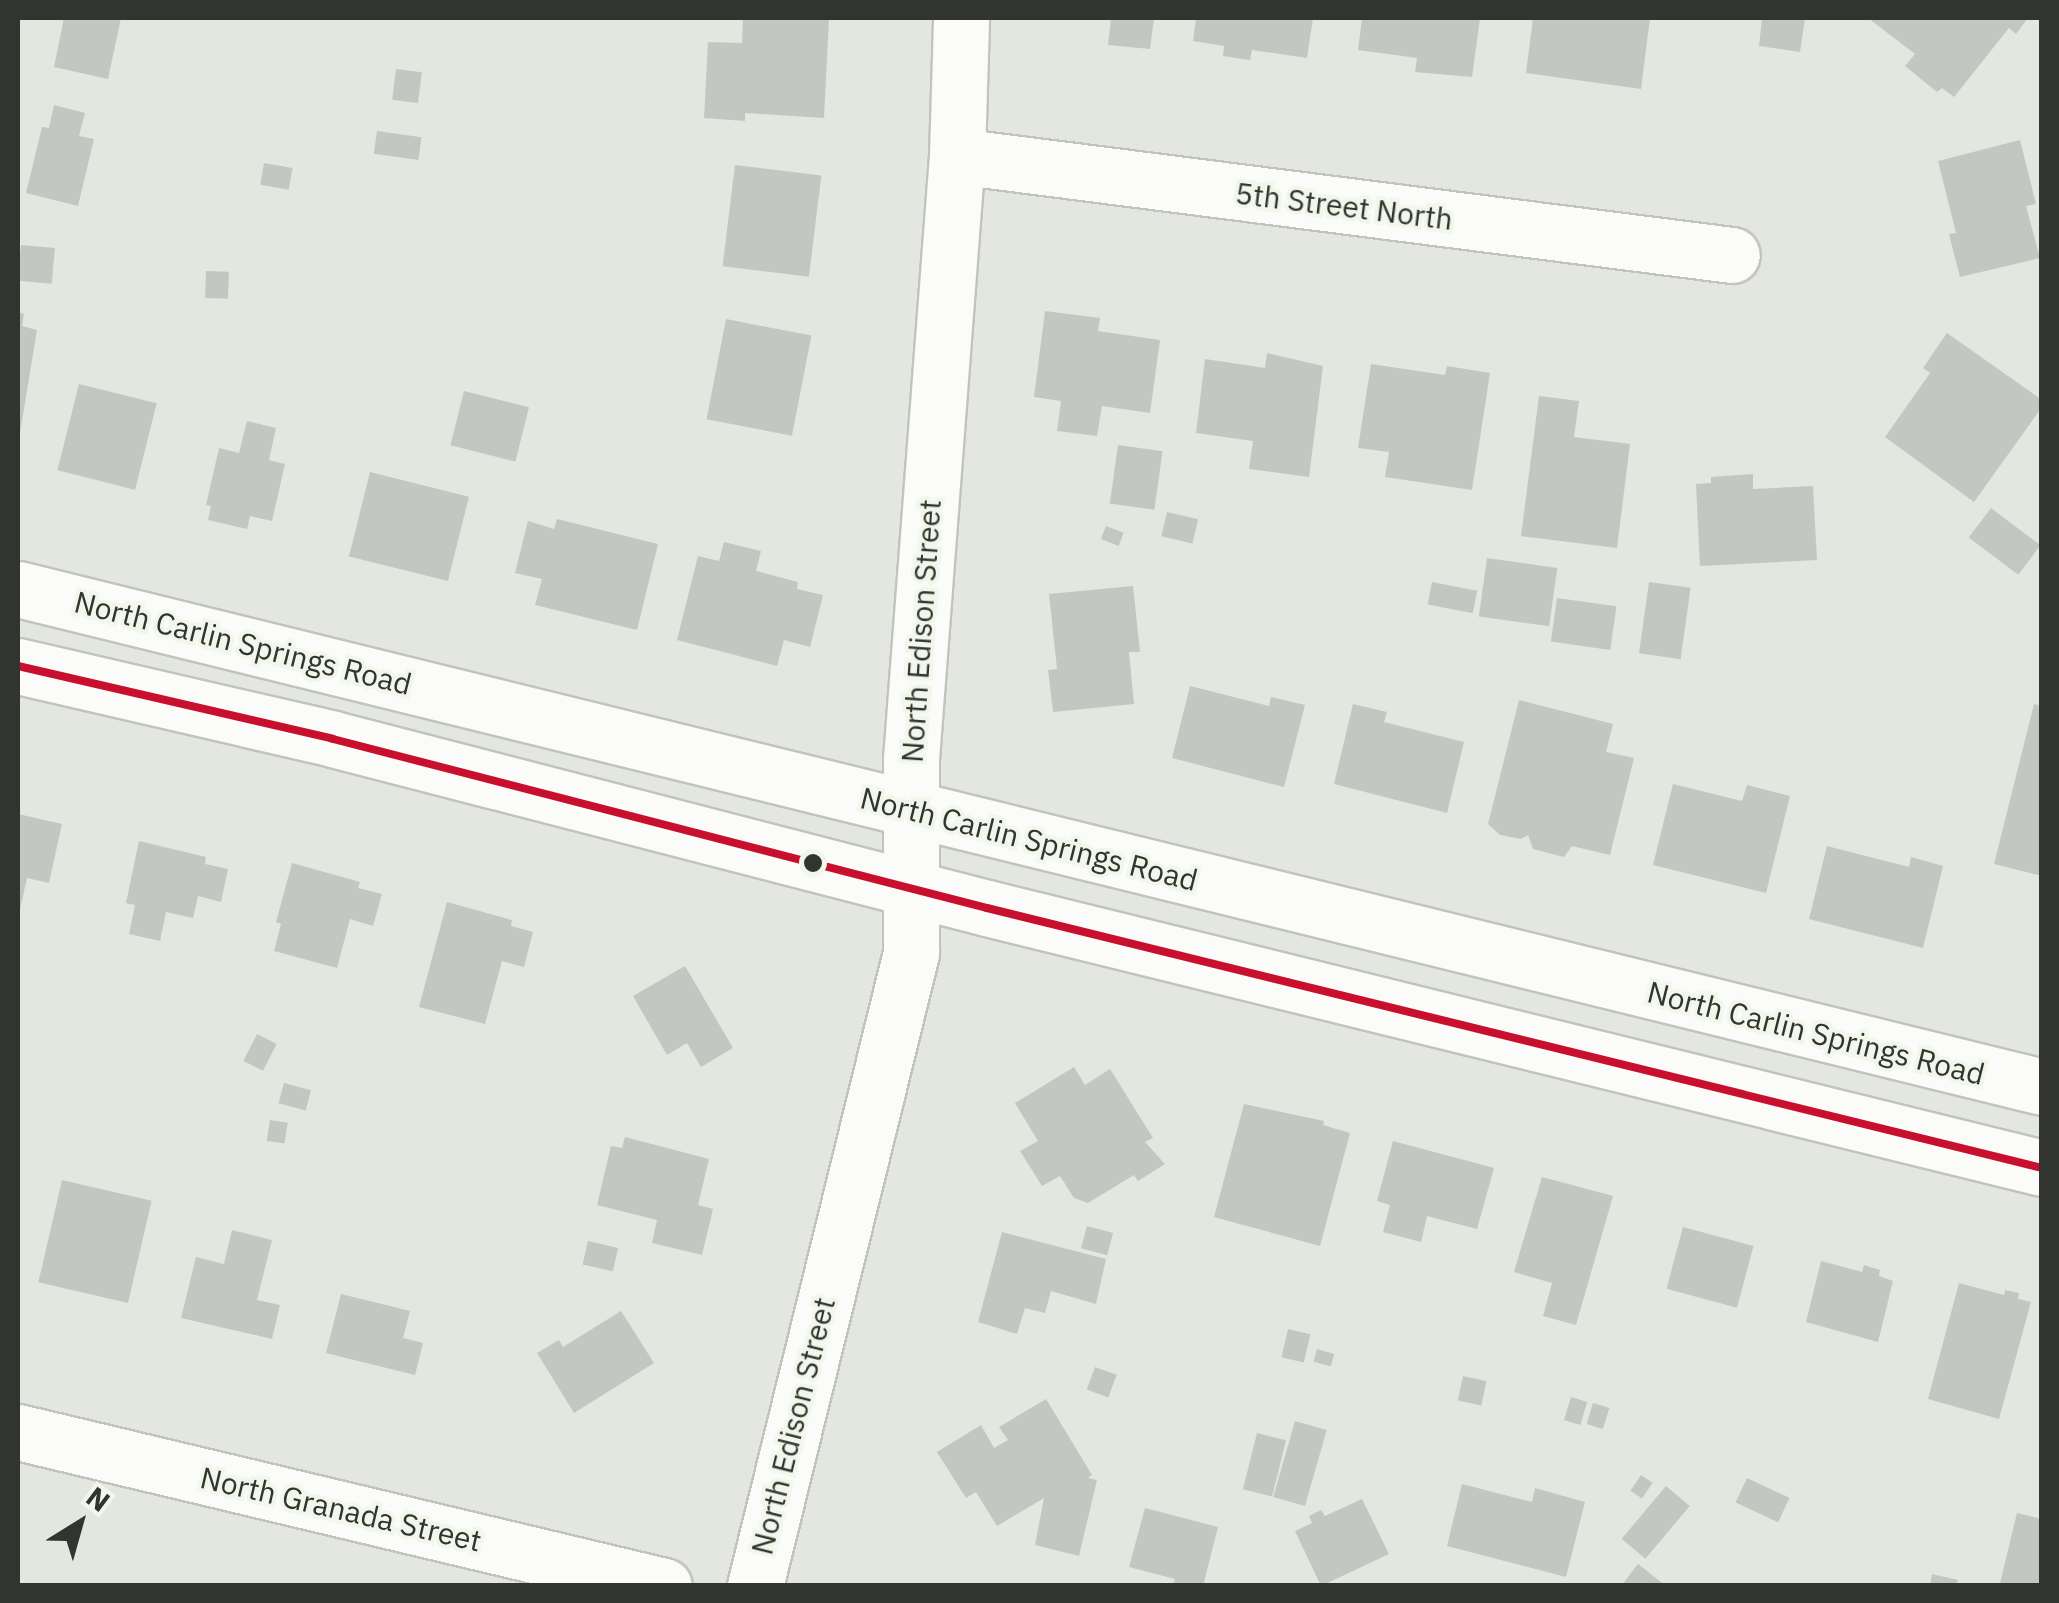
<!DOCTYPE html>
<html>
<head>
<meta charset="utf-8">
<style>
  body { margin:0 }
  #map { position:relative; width:2059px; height:1603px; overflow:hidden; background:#e3e7e0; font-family:"IBM Plex Sans",sans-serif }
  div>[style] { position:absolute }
  .building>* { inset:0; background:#c4c7c1; transform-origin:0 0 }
  .roads { filter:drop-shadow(2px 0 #c1c4be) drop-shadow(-2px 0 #c1c4be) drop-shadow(0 2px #c1c4be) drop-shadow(0 -2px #c1c4be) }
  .minor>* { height:55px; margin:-27.5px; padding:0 27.5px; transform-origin:27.5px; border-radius:27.5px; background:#fbfbfa }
  .secondary>* { height:55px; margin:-27.5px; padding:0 27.5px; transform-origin:27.5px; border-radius:27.5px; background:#fbfbfa }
  .bus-1>* { height:8px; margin:-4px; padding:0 4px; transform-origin:4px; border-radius:4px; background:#c8102e }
  .dots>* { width:28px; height:28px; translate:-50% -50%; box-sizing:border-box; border:5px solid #f1f7ea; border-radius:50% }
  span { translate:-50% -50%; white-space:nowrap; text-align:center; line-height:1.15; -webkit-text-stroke:8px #f1f7ea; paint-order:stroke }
  .street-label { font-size:30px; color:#32342f }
  .frame { position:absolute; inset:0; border:20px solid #32342f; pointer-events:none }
  .north { position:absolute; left:30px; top:1473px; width:100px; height:100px; -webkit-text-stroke:8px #f1f7ea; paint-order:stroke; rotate:37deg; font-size:28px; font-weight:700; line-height:40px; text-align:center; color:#32342f }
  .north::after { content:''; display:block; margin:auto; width:35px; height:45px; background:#32342f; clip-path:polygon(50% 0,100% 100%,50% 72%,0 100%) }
</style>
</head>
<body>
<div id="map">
  <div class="building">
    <div style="clip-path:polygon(64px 18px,121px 18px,108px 79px,54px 67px)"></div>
    <div style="clip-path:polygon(743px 18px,829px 18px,824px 118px,745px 113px,745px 121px,704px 118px,708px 42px,742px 43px)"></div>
    <div style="clip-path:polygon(1111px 18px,1154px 18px,1150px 49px,1108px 45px)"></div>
    <div style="clip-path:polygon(1196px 18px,1313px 18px,1307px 58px,1252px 50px,1250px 60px,1223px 56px,1224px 46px,1193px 41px)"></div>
    <div style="clip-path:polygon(1362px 18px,1480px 18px,1472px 77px,1415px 72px,1417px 58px,1358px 50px)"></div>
    <div style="clip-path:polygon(1533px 18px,1650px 18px,1641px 89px,1526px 73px)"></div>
    <div style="clip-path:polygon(1762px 18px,1805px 18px,1800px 52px,1759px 46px)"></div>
    <div style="clip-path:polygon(1868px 18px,2028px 18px,2016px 34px,2009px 28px,1954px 97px,1942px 88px,1937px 92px,1905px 66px,1915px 54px)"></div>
    <div style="left:396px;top:69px;width:26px;height:31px;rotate:7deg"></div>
    <div style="clip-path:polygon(54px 105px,85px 113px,79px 136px,94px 139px,78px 206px,26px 193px,42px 127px,49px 128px)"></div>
    <div style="left:377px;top:131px;width:45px;height:23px;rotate:8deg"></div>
    <div style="clip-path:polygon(2020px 140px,2036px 204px,2026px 206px,2040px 258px,1960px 277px,1949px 234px,1956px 233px,1938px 161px)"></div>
    <div style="left:264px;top:163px;width:29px;height:22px;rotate:10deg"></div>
    <div style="left:735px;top:165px;width:87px;height:102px;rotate:7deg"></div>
    <div style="left:21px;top:245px;width:34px;height:36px;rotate:5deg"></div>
    <div style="left:206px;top:271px;width:23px;height:27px;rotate:2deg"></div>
    <div style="clip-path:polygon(1045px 311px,1100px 318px,1098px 331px,1160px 340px,1150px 413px,1102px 406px,1097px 436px,1057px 431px,1061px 401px,1034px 397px)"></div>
    <div style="clip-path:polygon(18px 312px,24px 314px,22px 326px,37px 330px,19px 439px)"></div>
    <div style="left:726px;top:319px;width:87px;height:102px;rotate:11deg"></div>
    <div style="clip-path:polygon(1947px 333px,2042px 400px,2042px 407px,1974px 502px,1885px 437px,1930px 373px,1923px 368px)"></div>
    <div style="clip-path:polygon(1267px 353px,1323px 366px,1309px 477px,1249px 469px,1253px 441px,1196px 433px,1205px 359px,1265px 368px)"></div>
    <div style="clip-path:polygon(1371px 364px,1445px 375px,1447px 366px,1490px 373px,1472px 490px,1385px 477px,1389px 452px,1358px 448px)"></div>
    <div style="left:79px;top:384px;width:80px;height:89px;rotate:14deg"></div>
    <div style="left:464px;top:391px;width:67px;height:56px;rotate:14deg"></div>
    <div style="clip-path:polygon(1539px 396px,1579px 401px,1574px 437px,1630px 444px,1617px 548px,1521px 536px)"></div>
    <div style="clip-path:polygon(247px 421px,276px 428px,269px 460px,285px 464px,272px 521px,250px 516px,247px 529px,208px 520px,211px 506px,206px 505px,219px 448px,239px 453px)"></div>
    <div style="left:1118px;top:445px;width:45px;height:59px;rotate:8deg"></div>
    <div style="left:370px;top:472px;width:102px;height:87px;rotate:14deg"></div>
    <div style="clip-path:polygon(1753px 474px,1753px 489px,1813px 486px,1817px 560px,1700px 566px,1696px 484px,1711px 483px,1711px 477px)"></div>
    <div style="left:1991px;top:508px;width:62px;height:37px;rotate:37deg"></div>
    <div style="left:1167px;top:512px;width:32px;height:25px;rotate:13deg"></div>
    <div style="clip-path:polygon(557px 519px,658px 544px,637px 630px,535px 605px,542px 579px,515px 573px,528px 521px,554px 529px)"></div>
    <div style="left:1106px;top:526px;width:19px;height:14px;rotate:21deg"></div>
    <div style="clip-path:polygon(724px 542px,761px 551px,756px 571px,798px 582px,797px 589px,823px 595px,810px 647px,784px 640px,777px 666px,677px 640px,698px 556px,719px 561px)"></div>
    <div style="left:1487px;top:558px;width:71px;height:59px;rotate:8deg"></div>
    <div style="left:1432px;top:582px;width:46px;height:23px;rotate:11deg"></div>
    <div style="left:1649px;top:582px;width:42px;height:72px;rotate:8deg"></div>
    <div style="clip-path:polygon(1133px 586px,1140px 652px,1129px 652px,1134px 704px,1053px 712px,1048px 670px,1057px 669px,1049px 594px)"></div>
    <div style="left:1557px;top:598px;width:60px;height:44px;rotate:8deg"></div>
    <div style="clip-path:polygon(1190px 686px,1269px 706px,1271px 697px,1305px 705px,1284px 787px,1172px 758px)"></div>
    <div style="clip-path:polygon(1519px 700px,1613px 724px,1606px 752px,1634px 758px,1610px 855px,1572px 846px,1564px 857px,1533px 849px,1528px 835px,1521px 839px,1500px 835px,1488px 824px)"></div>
    <div style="clip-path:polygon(1353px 704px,1387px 712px,1384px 722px,1464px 742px,1447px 813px,1334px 784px)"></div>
    <div style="clip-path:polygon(2034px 704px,2042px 706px,2042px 876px,1994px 864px)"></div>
    <div style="clip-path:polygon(1673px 784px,1742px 801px,1747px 785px,1790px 796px,1766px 893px,1653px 865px)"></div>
    <div style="clip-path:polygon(18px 814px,62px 824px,49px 883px,27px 878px,19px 914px)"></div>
    <div style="clip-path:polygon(139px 841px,206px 857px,205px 864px,228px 869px,221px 902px,198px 896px,193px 918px,166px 912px,160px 941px,129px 934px,135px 905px,126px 903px)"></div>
    <div style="clip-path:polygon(1827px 846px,1909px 867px,1911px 857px,1943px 866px,1923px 948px,1809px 919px)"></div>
    <div style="clip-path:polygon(292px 863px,360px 882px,358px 888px,382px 894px,373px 926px,350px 919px,337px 968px,274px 951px,281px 924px,276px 922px)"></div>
    <div style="clip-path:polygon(447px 902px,512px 920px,511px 926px,533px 932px,524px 967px,502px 961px,485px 1024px,419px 1007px)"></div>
    <div style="clip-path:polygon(685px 966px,733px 1048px,701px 1067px,687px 1043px,667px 1055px,633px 996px)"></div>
    <div style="left:257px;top:1034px;width:22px;height:30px;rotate:27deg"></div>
    <div style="clip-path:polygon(1074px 1067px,1085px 1085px,1110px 1069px,1153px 1138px,1145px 1142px,1165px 1164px,1138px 1181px,1134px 1175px,1088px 1203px,1074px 1198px,1060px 1176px,1042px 1186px,1020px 1151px,1038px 1141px,1015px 1103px)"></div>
    <div style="left:284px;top:1083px;width:28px;height:21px;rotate:15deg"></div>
    <div style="clip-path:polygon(1244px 1104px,1324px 1121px,1323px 1125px,1350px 1133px,1320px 1246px,1214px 1217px)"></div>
    <div style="left:270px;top:1120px;width:18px;height:21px;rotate:9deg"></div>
    <div style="clip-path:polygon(625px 1137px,709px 1159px,698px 1205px,713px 1209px,702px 1255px,652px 1243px,657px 1220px,597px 1205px,611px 1146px,622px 1148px)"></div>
    <div style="clip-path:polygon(1393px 1141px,1494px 1168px,1477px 1229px,1427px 1216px,1421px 1242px,1383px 1232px,1390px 1205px,1377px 1201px)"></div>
    <div style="clip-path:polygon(1542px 1177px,1613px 1196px,1576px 1325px,1543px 1316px,1552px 1283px,1514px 1272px)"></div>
    <div style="left:62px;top:1180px;width:92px;height:105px;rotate:13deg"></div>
    <div style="left:1087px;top:1226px;width:27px;height:23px;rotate:15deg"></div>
    <div style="left:1683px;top:1227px;width:73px;height:64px;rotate:15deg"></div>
    <div style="clip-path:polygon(232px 1230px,272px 1240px,257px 1300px,280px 1305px,272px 1339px,181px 1318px,196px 1257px,224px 1264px)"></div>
    <div style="clip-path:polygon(1002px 1232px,1106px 1259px,1096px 1304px,1051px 1291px,1045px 1313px,1025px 1308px,1017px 1334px,978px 1322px)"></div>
    <div style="left:588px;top:1241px;width:31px;height:24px;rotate:13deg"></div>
    <div style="clip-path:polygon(1821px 1261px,1862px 1272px,1864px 1265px,1880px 1270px,1879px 1276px,1893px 1281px,1878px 1342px,1806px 1322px)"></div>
    <div style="clip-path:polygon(1959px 1283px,2004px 1295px,2005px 1290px,2019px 1293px,2018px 1299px,2031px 1302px,1999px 1419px,1928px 1399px)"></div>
    <div style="clip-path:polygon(341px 1294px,410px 1311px,403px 1338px,423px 1343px,415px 1375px,326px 1353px)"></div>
    <div style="clip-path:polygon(621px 1311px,654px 1363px,574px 1413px,537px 1353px,559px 1340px,563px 1347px)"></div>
    <div style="left:1288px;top:1329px;width:23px;height:29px;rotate:13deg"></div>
    <div style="left:1317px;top:1349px;width:18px;height:13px;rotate:16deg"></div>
    <div style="left:1095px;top:1367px;width:23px;height:24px;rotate:20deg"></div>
    <div style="left:1463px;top:1376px;width:24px;height:25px;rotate:12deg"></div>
    <div style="left:1571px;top:1397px;width:17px;height:24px;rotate:17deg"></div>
    <div style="clip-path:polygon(1046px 1399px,1092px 1475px,1088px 1478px,1097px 1480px,1079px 1556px,1035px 1545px,1044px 1498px,997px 1526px,976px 1492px,966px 1498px,937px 1452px,981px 1425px,994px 1448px,1008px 1440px,999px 1427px)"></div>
    <div style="left:1593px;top:1403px;width:17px;height:22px;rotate:17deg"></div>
    <div style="left:1295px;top:1421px;width:33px;height:79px;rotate:16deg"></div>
    <div style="left:1257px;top:1433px;width:30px;height:58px;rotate:14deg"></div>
    <div style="left:1641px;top:1475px;width:14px;height:19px;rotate:34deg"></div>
    <div style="left:1747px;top:1478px;width:47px;height:27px;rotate:25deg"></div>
    <div style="clip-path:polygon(1462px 1484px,1532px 1502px,1535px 1488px,1585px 1502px,1566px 1577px,1447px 1546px)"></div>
    <div style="left:1666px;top:1486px;width:31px;height:69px;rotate:40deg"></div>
    <div style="clip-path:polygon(1362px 1499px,1389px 1554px,1321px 1586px,1295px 1531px,1312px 1523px,1309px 1516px,1321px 1510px,1325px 1516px)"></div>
    <div style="clip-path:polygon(1145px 1508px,1218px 1527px,1203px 1586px,1173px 1586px,1175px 1579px,1129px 1567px)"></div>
    <div style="clip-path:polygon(2017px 1513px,2042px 1519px,2042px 1586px,2000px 1583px)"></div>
    <div style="clip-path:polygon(1638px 1564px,1666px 1586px,1621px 1586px)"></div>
    <div style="clip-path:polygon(1932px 1574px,1958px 1580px,1956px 1586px,1930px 1586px)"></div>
  </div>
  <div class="roads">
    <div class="minor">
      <div style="left:957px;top:156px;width:781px;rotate:7.28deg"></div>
      <div style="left:18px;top:1432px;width:664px;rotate:13.41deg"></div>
      <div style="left:755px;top:1586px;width:652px;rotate:-76.16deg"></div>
      <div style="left:911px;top:953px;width:194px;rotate:-90deg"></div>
      <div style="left:911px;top:759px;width:605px;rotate:-85.64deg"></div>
      <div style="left:957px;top:156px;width:138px;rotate:-88.3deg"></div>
    </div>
    <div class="secondary">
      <div style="left:18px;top:589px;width:2084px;rotate:13.82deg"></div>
      <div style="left:18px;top:666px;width:323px;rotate:13deg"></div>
      <div style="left:333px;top:739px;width:675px;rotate:14.49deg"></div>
      <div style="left:987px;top:908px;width:1087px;rotate:13.84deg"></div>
    </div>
  </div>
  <div class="bus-1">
    <div style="left:18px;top:666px;width:323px;rotate:13deg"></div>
    <div style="left:333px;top:739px;width:675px;rotate:14.49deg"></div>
    <div style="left:987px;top:908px;width:1087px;rotate:13.84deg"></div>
  </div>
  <div class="dots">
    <div style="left:813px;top:863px;background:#32342f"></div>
  </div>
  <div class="street-label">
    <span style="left:1344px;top:206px;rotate:7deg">5th Street North</span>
    <span style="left:921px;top:631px;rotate:-86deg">North Edison Street</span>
    <span style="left:243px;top:643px;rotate:14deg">North Carlin Springs Road</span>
    <span style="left:1029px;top:839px;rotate:14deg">North Carlin Springs Road</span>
    <span style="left:1816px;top:1033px;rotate:14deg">North Carlin Springs Road</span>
    <span style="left:793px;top:1426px;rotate:-76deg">North Edison Street</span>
    <span style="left:341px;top:1509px;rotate:13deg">North Granada Street</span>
  </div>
  <div class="frame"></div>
  <div class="north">N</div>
</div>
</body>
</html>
